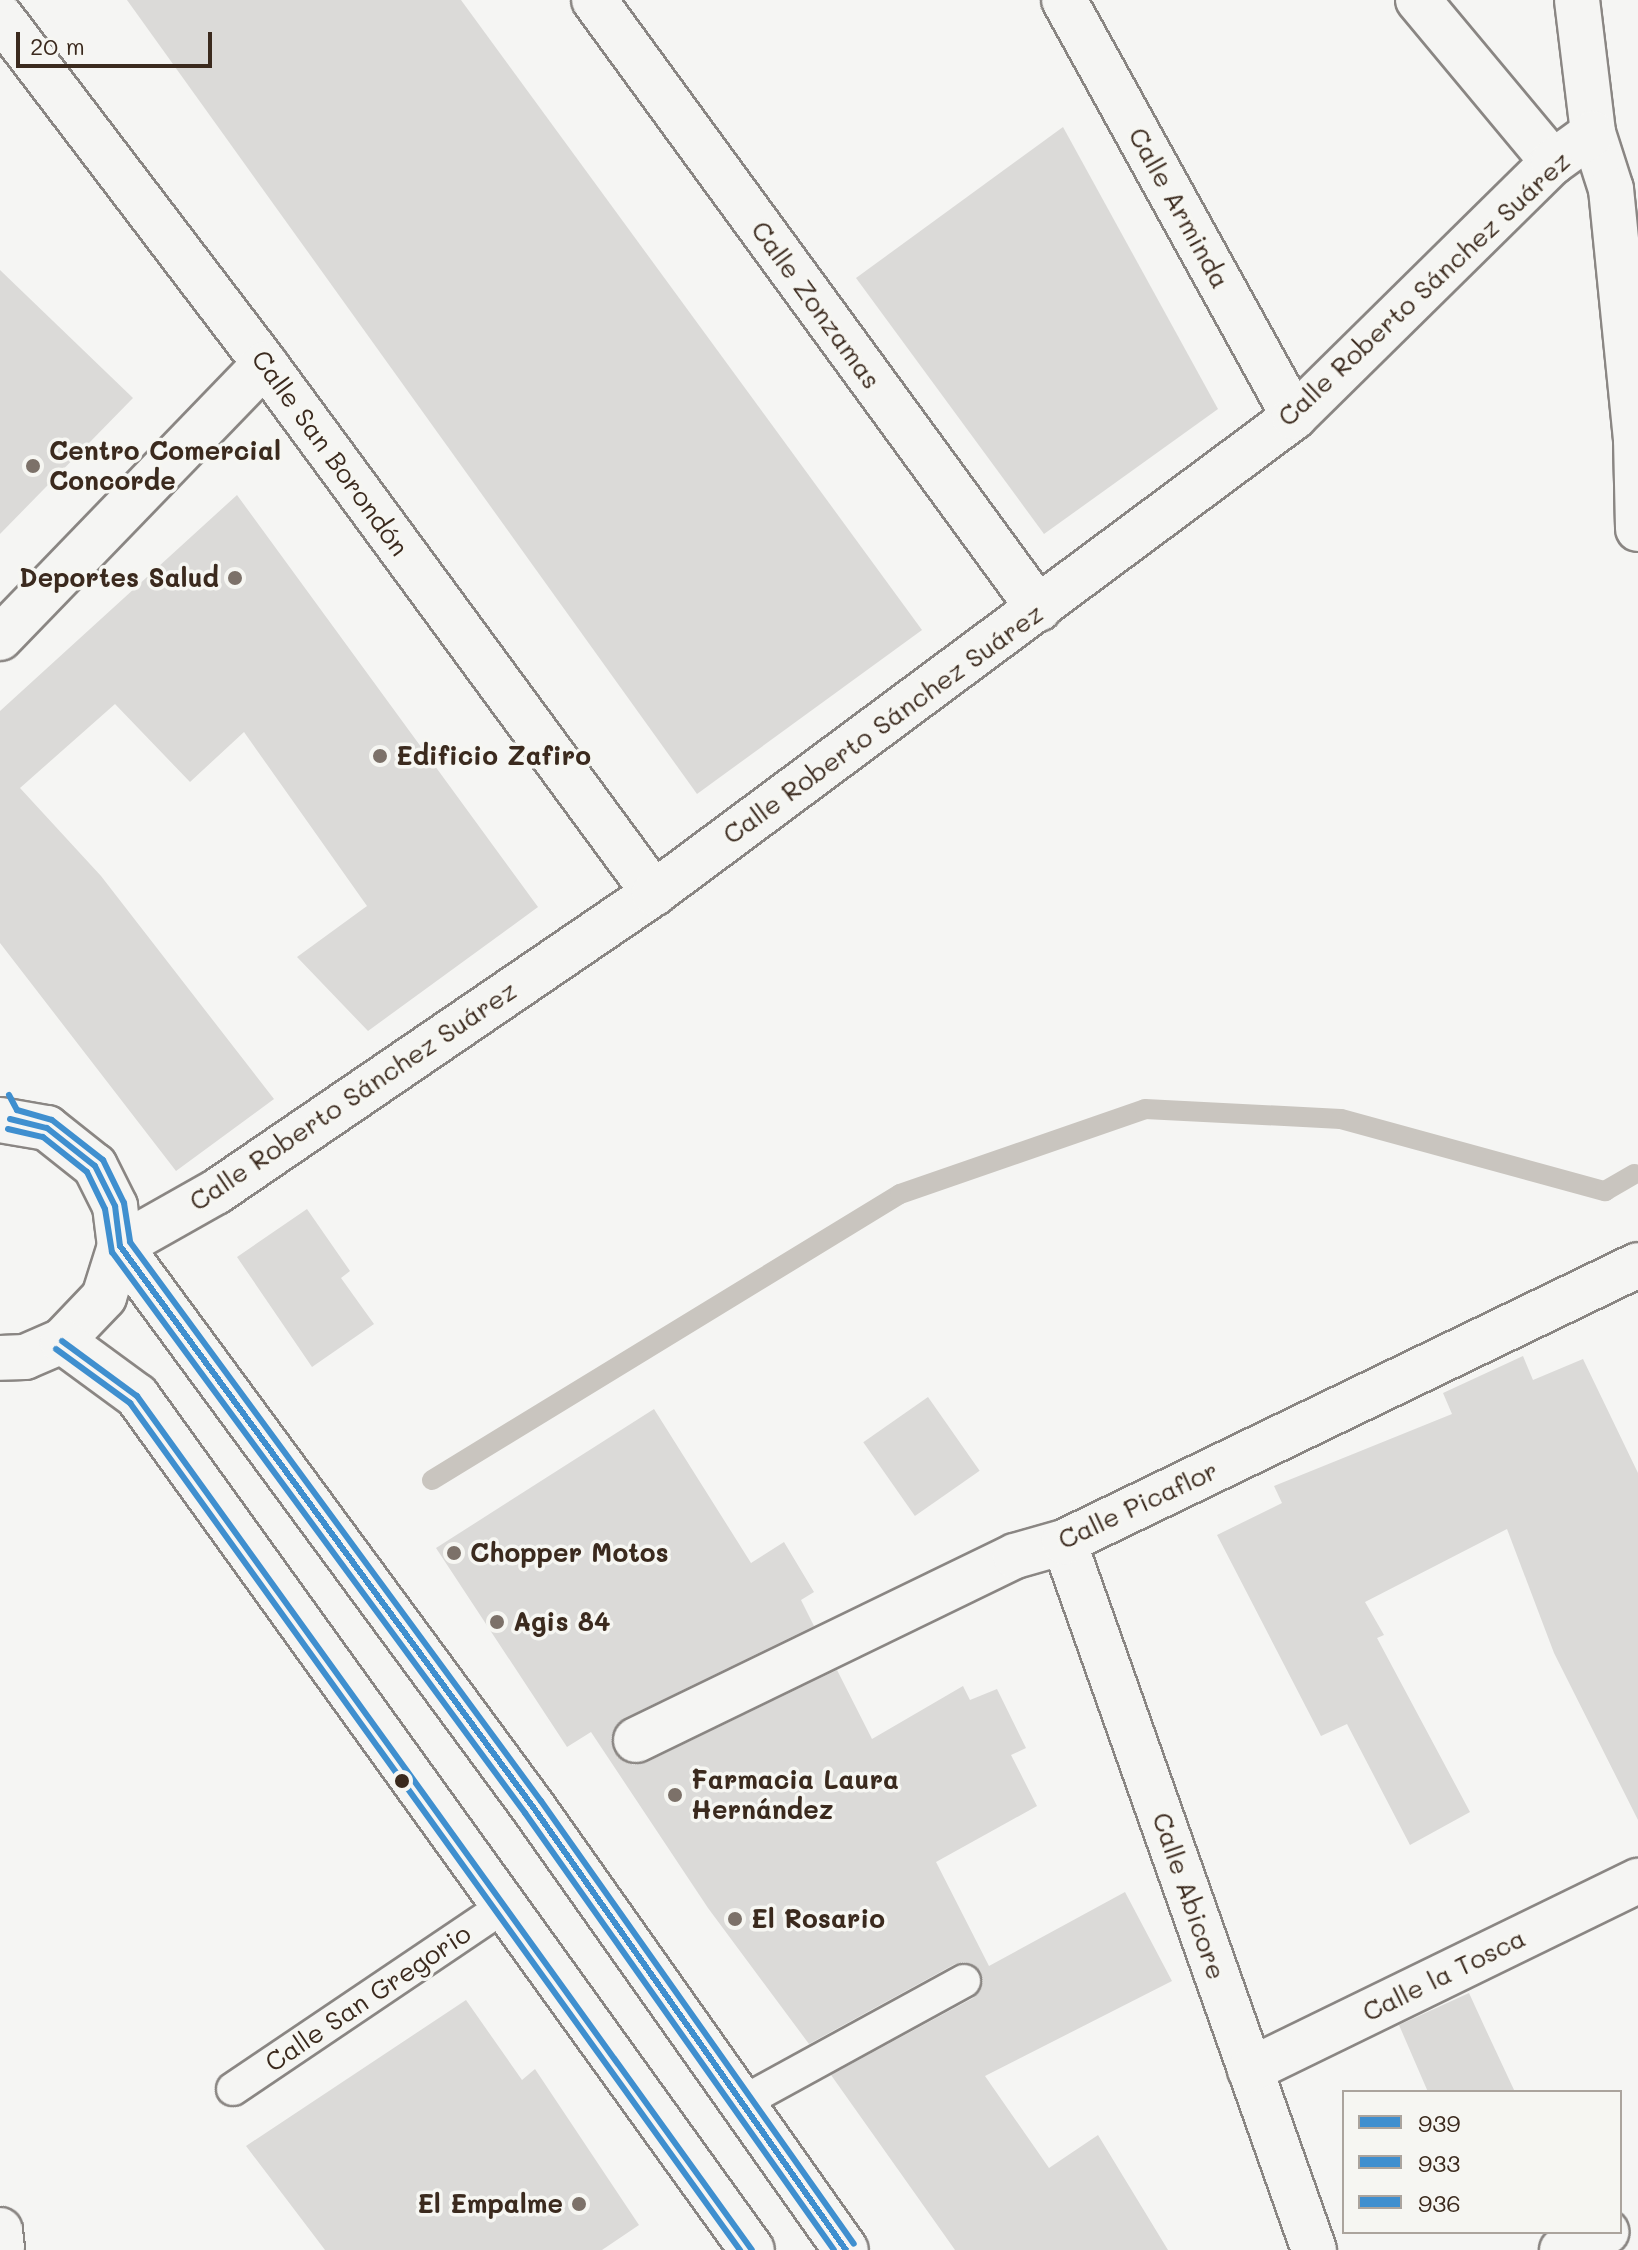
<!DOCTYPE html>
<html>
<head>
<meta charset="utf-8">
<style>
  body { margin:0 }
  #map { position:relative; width:1638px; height:2250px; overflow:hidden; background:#f5f5f3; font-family:Mali,sans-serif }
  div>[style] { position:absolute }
  .stream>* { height:20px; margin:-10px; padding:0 10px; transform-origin:10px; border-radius:10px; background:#c9c5bf }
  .building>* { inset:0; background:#dbdad8; transform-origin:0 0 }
  .roads { filter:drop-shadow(2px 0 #8a8683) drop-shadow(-2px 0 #8a8683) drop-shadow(0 2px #8a8683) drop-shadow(0 -2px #8a8683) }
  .lane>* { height:32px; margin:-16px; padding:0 16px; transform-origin:16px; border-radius:16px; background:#f5f5f3 }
  .street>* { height:44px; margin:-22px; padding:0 22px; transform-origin:22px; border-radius:22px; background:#f5f5f3 }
  .primary>* { height:44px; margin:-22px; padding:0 22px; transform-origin:22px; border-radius:22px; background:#f5f5f3 }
  .bus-1>* { height:6px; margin:-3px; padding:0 3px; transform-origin:3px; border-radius:3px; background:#3f8fcf }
  .bus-2>* { height:6px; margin:-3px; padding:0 3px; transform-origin:3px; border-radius:3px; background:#3f8fcf }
  .bus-3>* { height:6px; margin:-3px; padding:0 3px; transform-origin:3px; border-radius:3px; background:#3f8fcf }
  .dots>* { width:22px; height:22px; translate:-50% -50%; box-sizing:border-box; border:4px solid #f6f6f2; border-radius:50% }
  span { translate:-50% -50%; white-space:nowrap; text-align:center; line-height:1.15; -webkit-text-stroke:7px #f6f6f2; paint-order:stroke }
  .street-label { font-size:26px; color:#3b2a1e }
  .poi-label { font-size:26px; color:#3b2a1e; font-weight:700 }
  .left { translate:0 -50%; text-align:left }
  .right { translate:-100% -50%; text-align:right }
  .legend { position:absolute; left:1342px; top:2090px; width:280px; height:144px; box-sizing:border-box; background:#f6f6f2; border:2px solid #aba49d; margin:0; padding:10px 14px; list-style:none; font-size:24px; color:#3b2a1e }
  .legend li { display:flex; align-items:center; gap:16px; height:40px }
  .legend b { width:40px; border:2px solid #aba49d }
  .scale { position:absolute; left:16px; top:32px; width:196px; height:36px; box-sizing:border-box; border:4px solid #3b2a1e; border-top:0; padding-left:10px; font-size:24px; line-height:28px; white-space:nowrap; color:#3b2a1e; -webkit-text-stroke:6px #f6f6f2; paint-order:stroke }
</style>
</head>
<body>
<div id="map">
  <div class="stream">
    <div style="left:432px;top:1480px;width:548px;rotate:-31.43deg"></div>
    <div style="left:900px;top:1194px;width:259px;rotate:-19.1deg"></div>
    <div style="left:1145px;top:1109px;width:196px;rotate:2.9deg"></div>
    <div style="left:1341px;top:1119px;width:274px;rotate:15.3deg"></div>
    <div style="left:1605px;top:1191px;width:34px;rotate:-30deg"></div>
  </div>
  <div class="building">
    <div style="clip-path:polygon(127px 0,461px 0,922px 630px,697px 794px)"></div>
    <div style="clip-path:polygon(1063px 127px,1218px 409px,1044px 534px,856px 278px)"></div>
    <div style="clip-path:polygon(0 270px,133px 398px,0 534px)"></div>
    <div style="clip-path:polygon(237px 495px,538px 907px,368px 1031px,297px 957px,367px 906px,244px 732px,190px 782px,115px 704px,20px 788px,101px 876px,274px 1099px,176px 1171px,0 943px,0 711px)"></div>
    <div style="clip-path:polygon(307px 1209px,350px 1271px,341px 1278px,374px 1324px,312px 1367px,237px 1257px)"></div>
    <div style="clip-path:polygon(1523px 1356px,1533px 1380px,1583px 1359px,1638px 1473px,1638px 1820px,1554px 1653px,1507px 1529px,1365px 1602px,1384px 1635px,1377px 1638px,1470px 1812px,1410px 1845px,1347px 1724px,1321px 1736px,1217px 1535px,1282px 1503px,1274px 1486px,1452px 1414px,1443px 1393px)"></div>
    <div style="left:928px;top:1397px;width:90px;height:79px;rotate:55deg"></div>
    <div style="clip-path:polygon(654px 1409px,751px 1563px,784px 1542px,814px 1592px,801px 1600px,814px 1626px,625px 1718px,611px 1737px,614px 1752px,633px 1765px,647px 1762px,837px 1670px,872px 1739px,963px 1686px,970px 1700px,997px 1689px,1026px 1748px,1011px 1755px,1037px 1806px,936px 1862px,989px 1966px,1125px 1892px,1172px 1981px,985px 2076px,1049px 2168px,1098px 2135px,1168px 2250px,955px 2250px,831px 2075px,973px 1998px,983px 1982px,980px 1971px,965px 1962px,955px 1964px,809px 2044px,708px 1908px,591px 1732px,567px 1747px,436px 1548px)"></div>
    <div style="clip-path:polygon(1469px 1993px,1486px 2030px,1515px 2092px,1428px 2092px,1399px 2025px)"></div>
    <div style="clip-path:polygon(466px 2000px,522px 2080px,535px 2069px,639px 2225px,602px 2250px,325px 2250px,246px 2146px)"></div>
  </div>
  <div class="roads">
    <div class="lane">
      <div style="left:233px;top:2089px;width:326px;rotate:-34deg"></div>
      <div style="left:743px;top:2102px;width:252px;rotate:-28.7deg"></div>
    </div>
    <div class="street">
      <div style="left:594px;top:0;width:754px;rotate:53.84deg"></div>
      <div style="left:1064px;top:0;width:476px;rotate:61.1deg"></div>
      <div style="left:1418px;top:0;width:211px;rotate:50.2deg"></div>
      <div style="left:1577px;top:0;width:134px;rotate:83.1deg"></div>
      <div style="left:1593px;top:133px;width:59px;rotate:72.2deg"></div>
      <div style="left:1611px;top:189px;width:251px;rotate:84.3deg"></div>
      <div style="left:1636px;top:439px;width:90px;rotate:88.7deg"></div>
      <div style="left:0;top:16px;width:437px;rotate:52.7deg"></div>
      <div style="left:265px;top:364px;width:657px;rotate:53.67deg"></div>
      <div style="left:0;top:638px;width:381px;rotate:-46deg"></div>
      <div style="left:120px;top:1246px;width:110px;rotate:-29.4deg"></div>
      <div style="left:216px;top:1192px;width:530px;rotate:-34.32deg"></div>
      <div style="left:654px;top:893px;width:798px;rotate:-36.64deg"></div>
      <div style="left:1294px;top:417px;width:363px;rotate:-44.6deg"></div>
      <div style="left:1553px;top:162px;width:49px;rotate:-35.9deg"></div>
      <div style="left:1064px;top:1542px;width:751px;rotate:70.55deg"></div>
      <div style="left:636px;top:1740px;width:421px;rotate:-25.9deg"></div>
      <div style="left:1015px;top:1556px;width:51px;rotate:-15.9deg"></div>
      <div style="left:1064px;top:1542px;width:637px;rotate:-25.76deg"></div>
      <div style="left:1250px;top:2070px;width:432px;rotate:-26deg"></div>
      <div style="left:0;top:2230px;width:20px;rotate:84deg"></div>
      <div style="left:1562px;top:2250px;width:48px;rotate:-22.2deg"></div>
    </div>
    <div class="primary">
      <div style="left:0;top:1120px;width:48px;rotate:9.7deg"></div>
      <div style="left:47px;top:1128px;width:61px;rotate:38.4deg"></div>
      <div style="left:95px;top:1166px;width:45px;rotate:63.4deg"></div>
      <div style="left:115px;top:1206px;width:40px;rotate:82.9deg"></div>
      <div style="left:120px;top:1246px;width:53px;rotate:107.4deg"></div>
      <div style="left:104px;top:1297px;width:61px;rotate:133.7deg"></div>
      <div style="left:62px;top:1341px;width:40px;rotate:156.6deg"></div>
      <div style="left:25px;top:1357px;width:25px;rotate:178deg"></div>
      <div style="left:120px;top:1246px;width:697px;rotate:53.64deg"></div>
      <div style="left:533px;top:1807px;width:542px;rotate:54.76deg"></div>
      <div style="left:62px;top:1341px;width:93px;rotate:36.3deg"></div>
      <div style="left:137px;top:1396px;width:1052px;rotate:54.24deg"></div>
    </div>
  </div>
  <div class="bus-1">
    <div style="left:10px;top:1119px;width:38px;rotate:14deg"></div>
    <div style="left:47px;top:1128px;width:61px;rotate:38.4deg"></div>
    <div style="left:95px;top:1166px;width:45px;rotate:63.4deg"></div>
    <div style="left:115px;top:1206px;width:40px;rotate:82.9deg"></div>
    <div style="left:120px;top:1246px;width:697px;rotate:53.64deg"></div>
    <div style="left:533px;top:1807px;width:542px;rotate:54.76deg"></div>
    <div style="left:62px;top:1341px;width:93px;rotate:36.3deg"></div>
    <div style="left:137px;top:1396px;width:1052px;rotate:54.24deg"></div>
  </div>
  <div class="bus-2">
    <div style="left:8px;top:1129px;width:36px;rotate:13deg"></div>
    <div style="left:43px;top:1137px;width:56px;rotate:38.5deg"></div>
    <div style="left:87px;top:1172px;width:41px;rotate:64.1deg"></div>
    <div style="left:105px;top:1209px;width:44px;rotate:80.8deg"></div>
    <div style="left:112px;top:1252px;width:697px;rotate:53.64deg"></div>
    <div style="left:525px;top:1813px;width:535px;rotate:54.74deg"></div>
    <div style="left:56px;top:1349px;width:92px;rotate:36.1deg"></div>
    <div style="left:130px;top:1403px;width:1044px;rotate:54.24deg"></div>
  </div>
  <div class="bus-3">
    <div style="left:9px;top:1095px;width:17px;rotate:62deg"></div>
    <div style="left:17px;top:1110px;width:36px;rotate:16deg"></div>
    <div style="left:52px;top:1120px;width:65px;rotate:38.1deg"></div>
    <div style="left:103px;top:1160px;width:48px;rotate:64deg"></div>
    <div style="left:124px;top:1203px;width:39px;rotate:81deg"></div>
    <div style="left:130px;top:1242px;width:694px;rotate:53.68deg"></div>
    <div style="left:541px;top:1801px;width:542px;rotate:54.76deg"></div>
  </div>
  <div class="dots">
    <div style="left:33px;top:466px;background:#7c7169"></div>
    <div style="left:235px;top:578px;background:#7c7169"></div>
    <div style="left:380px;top:756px;background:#7c7169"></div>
    <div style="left:454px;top:1553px;background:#7c7169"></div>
    <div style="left:497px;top:1622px;background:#7c7169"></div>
    <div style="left:402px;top:1781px;background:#3b2a1e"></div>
    <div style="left:675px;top:1795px;background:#7c7169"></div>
    <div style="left:735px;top:1919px;background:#7c7169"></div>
    <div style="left:579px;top:2204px;background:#7c7169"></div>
  </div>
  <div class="street-label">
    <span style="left:1179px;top:208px;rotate:61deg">Calle Arminda</span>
    <span style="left:1424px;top:289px;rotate:-43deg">Calle Roberto Sánchez Suárez</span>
    <span style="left:816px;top:305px;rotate:54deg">Calle Zonzamas</span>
    <span style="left:330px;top:453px;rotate:54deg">Calle San Borondón</span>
    <span style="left:883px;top:724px;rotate:-36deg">Calle Roberto Sánchez Suárez</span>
    <span style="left:353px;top:1096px;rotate:-34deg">Calle Roberto Sánchez Suárez</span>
    <span style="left:1138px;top:1505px;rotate:-25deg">Calle Picaflor</span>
    <span style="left:1189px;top:1896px;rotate:71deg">Calle Abicore</span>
    <span style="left:1444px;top:1975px;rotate:-26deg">Calle la Tosca</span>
    <span style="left:368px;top:1998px;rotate:-34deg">Calle San Gregorio</span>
  </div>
  <div class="poi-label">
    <span class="left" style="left:49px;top:466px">Centro Comercial<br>Concorde</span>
    <span class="right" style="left:219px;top:578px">Deportes Salud</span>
    <span class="left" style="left:396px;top:756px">Edificio Zafiro</span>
    <span class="left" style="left:470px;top:1553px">Chopper Motos</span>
    <span class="left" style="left:513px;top:1622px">Agis 84</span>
    <span class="left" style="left:691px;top:1795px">Farmacia Laura<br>Hernández</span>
    <span class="left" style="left:751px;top:1919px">El Rosario</span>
    <span class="right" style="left:563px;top:2204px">El Empalme</span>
  </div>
  <ul class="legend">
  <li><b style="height:10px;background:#3f8fcf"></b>939</li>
  <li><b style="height:10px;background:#3f8fcf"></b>933</li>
  <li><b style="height:10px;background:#3f8fcf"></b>936</li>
  </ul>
  <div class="scale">20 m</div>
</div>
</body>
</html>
